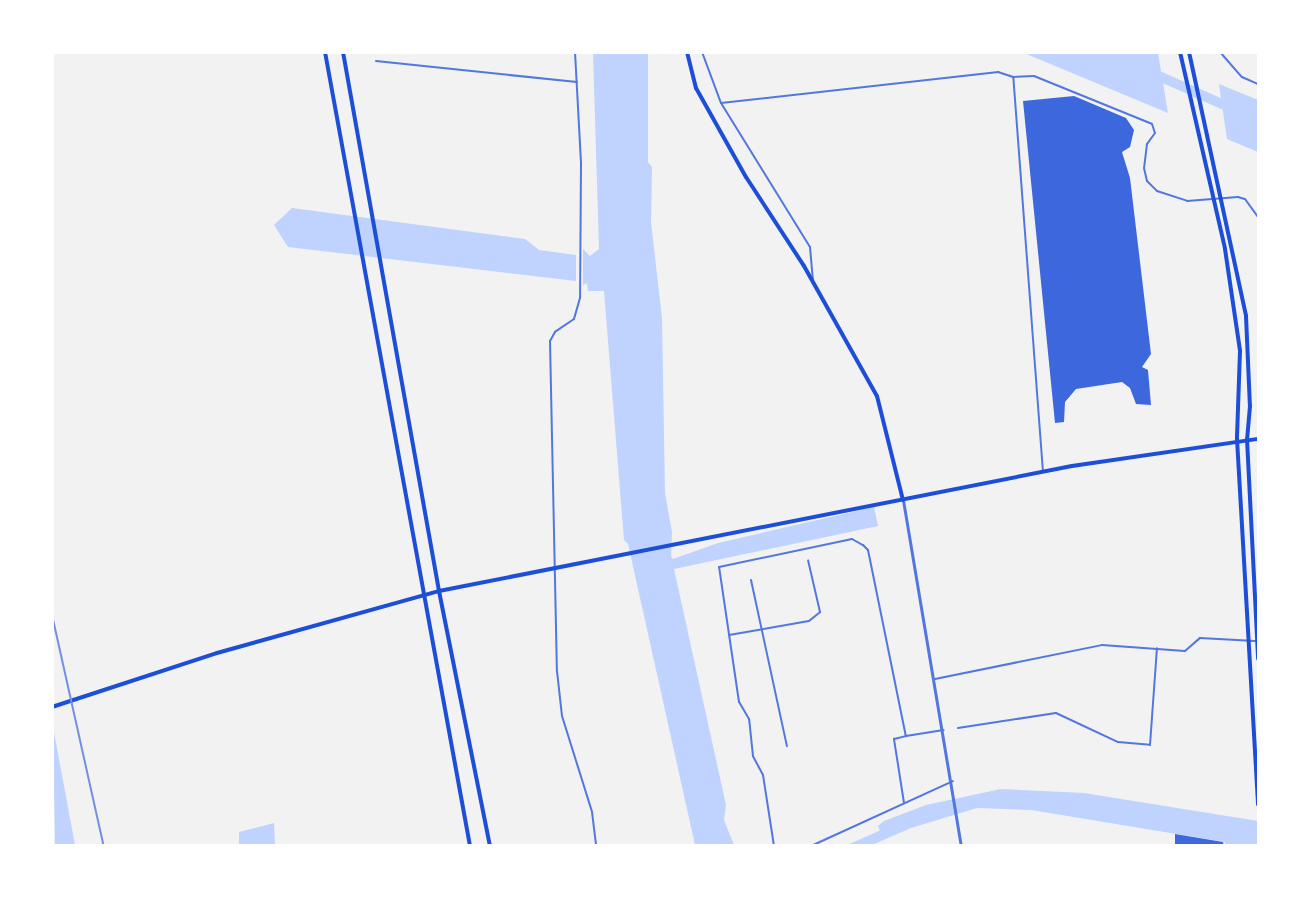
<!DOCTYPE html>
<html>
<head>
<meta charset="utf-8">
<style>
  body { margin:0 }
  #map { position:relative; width:1311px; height:898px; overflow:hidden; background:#f2f2f2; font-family:"Asap Condensed",sans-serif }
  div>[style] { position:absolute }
  .water>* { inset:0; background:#bfd3fe }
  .canal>* { height:7px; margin:-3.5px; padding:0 3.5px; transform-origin:3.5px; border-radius:3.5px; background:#bfd3fe }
  .river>* { height:10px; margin:-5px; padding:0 5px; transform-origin:5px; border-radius:5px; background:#bfd3fe }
  .building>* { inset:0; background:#3d67dc }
  .minor>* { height:2px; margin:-1px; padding:0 1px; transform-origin:1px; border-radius:1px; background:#5277de }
  .tertiary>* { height:3px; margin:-1.5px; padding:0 1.5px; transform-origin:1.5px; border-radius:1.5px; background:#5277de }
  .secondary>* { height:4px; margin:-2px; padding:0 2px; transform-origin:2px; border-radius:2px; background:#1d4ed8 }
  .primary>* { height:4px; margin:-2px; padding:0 2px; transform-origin:2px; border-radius:2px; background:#1d4ed8 }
  .rail>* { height:1.5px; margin:-0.75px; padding:0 0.75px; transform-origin:0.75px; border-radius:0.75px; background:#7290e2 }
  span { translate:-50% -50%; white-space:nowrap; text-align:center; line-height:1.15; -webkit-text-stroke:4.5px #fff; paint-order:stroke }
  .frame { position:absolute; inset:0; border:54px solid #fff; pointer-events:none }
</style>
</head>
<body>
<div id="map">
  <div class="water">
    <div style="clip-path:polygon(593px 53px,648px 53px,648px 162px,652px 167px,651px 222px,662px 318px,665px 493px,672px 532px,671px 556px,673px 559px,718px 543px,874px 507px,878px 526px,674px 569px,726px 805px,724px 820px,734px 845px,695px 845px,628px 544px,624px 540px,604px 291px,588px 291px,587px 283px,583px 285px,583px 249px,590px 256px,599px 249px)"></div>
    <div style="clip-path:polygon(1024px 53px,1158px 53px,1168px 113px)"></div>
    <div style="clip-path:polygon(1219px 84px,1258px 100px,1258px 152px,1227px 139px)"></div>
    <div style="clip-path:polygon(292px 208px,525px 239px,539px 250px,576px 255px,576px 281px,288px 247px,274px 225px)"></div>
    <div style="clip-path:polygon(53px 727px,75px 845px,55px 845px)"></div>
    <div style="clip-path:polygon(1001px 789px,1084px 793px,1258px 821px,1258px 845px,1226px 846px,1225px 842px,1031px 810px,977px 808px,911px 828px,872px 845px,862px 846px,882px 836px,878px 826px,884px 821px,926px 805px)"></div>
    <div style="clip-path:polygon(274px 823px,275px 845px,239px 845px,239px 832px)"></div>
  </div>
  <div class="canal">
    <div style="left:852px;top:846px;width:39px;rotate:-24deg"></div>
  </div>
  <div class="river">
    <div style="left:1150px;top:72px;width:118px;rotate:24deg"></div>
  </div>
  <div class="building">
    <div style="clip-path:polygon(1074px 96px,1126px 118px,1134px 130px,1130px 147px,1122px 152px,1130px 178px,1151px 354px,1142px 367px,1148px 370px,1151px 405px,1136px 404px,1130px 388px,1122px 382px,1076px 389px,1065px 402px,1064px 422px,1055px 423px,1023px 101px)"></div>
    <div style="clip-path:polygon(1175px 834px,1223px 842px,1224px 846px,1175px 846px)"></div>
  </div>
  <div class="minor">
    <div style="left:575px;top:52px;width:111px;rotate:86.9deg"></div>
    <div style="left:581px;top:163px;width:135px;rotate:90.4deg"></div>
    <div style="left:580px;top:298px;width:22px;rotate:106deg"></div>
    <div style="left:574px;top:319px;width:23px;rotate:146deg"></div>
    <div style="left:555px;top:332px;width:10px;rotate:119deg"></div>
    <div style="left:550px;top:341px;width:330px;rotate:88.8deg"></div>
    <div style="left:557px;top:671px;width:45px;rotate:83.7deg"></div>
    <div style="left:562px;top:716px;width:101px;rotate:72.6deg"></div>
    <div style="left:592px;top:812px;width:34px;rotate:83deg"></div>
    <div style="left:702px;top:52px;width:54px;rotate:69.6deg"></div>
    <div style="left:721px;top:103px;width:169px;rotate:58.3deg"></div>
    <div style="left:810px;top:247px;width:32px;rotate:85deg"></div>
    <div style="left:1220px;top:52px;width:33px;rotate:49deg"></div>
    <div style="left:1242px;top:77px;width:17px;rotate:24deg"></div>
    <div style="left:376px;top:61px;width:202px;rotate:6deg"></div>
    <div style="left:721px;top:103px;width:279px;rotate:-6.4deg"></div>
    <div style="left:998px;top:72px;width:16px;rotate:18deg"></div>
    <div style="left:1043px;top:472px;width:396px;rotate:-94.3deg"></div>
    <div style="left:1013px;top:77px;width:21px;rotate:-3deg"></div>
    <div style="left:1034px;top:76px;width:127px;rotate:22.1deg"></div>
    <div style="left:1152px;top:124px;width:9px;rotate:72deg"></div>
    <div style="left:1155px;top:133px;width:14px;rotate:126deg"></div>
    <div style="left:1147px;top:144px;width:24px;rotate:97deg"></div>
    <div style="left:1144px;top:168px;width:13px;rotate:77deg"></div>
    <div style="left:1147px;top:181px;width:14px;rotate:45deg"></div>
    <div style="left:1157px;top:191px;width:32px;rotate:18deg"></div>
    <div style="left:1187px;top:201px;width:51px;rotate:-4.5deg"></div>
    <div style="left:1238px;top:197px;width:7px;rotate:16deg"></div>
    <div style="left:1245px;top:199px;width:22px;rotate:54deg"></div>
    <div style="left:751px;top:580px;width:170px;rotate:77.8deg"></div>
    <div style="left:729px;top:635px;width:81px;rotate:-9.9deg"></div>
    <div style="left:809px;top:621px;width:14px;rotate:-39deg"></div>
    <div style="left:820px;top:612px;width:53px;rotate:-103deg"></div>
    <div style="left:935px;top:679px;width:170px;rotate:-11.5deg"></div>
    <div style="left:1102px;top:645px;width:83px;rotate:4.1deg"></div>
    <div style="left:1185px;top:651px;width:20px;rotate:-41deg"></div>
    <div style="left:1200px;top:638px;width:55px;rotate:3.1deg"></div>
    <div style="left:958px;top:728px;width:99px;rotate:-8.7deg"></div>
    <div style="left:1056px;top:713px;width:68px;rotate:25.1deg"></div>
    <div style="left:1118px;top:742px;width:32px;rotate:5deg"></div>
    <div style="left:1150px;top:745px;width:97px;rotate:-85.9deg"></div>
    <div style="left:904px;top:803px;width:65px;rotate:-98.9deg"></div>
    <div style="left:894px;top:739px;width:12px;rotate:-14deg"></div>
    <div style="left:774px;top:846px;width:72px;rotate:-98.8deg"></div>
    <div style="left:763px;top:775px;width:21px;rotate:-118deg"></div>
    <div style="left:753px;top:756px;width:37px;rotate:-96deg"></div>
    <div style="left:749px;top:719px;width:20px;rotate:-120deg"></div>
    <div style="left:739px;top:702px;width:136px;rotate:-98.4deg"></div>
    <div style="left:719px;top:567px;width:136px;rotate:-11.9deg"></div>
    <div style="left:852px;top:539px;width:13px;rotate:29deg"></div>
    <div style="left:863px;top:545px;width:7px;rotate:45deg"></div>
    <div style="left:868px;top:550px;width:190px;rotate:78.5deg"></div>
    <div style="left:906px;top:736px;width:38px;rotate:-9deg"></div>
    <div style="left:811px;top:846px;width:156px;rotate:-24.6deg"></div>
  </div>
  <div class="tertiary">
    <div style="left:903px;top:500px;width:351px;rotate:80.5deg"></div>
  </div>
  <div class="secondary">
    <div style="left:687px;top:52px;width:37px;rotate:76deg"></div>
    <div style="left:696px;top:88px;width:102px;rotate:60.7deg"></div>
    <div style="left:746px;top:177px;width:106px;rotate:56.9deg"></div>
    <div style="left:804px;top:266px;width:149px;rotate:60.7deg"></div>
    <div style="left:877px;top:396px;width:107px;rotate:76deg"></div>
    <div style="left:52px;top:707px;width:174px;rotate:-18.1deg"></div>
    <div style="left:217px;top:653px;width:230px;rotate:-15.6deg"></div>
    <div style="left:439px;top:591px;width:645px;rotate:-11.17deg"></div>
    <div style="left:1072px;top:466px;width:188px;rotate:-8.3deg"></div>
  </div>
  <div class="primary">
    <div style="left:325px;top:52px;width:807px;rotate:79.65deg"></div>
    <div style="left:343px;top:52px;width:547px;rotate:79.9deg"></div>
    <div style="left:439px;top:591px;width:260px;rotate:78.7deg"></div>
    <div style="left:1180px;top:52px;width:202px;rotate:77.1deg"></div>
    <div style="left:1225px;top:249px;width:103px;rotate:81.6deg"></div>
    <div style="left:1240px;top:351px;width:88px;rotate:92deg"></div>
    <div style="left:1237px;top:439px;width:366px;rotate:86.7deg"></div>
    <div style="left:1189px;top:52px;width:270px;rotate:77.8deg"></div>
    <div style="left:1246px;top:316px;width:90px;rotate:87.5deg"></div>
    <div style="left:1250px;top:406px;width:33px;rotate:95deg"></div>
    <div style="left:1247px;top:439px;width:220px;rotate:87.1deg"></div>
  </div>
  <div class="rail">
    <div style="left:52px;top:613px;width:239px;rotate:77.4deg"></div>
  </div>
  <div class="frame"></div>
</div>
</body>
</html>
